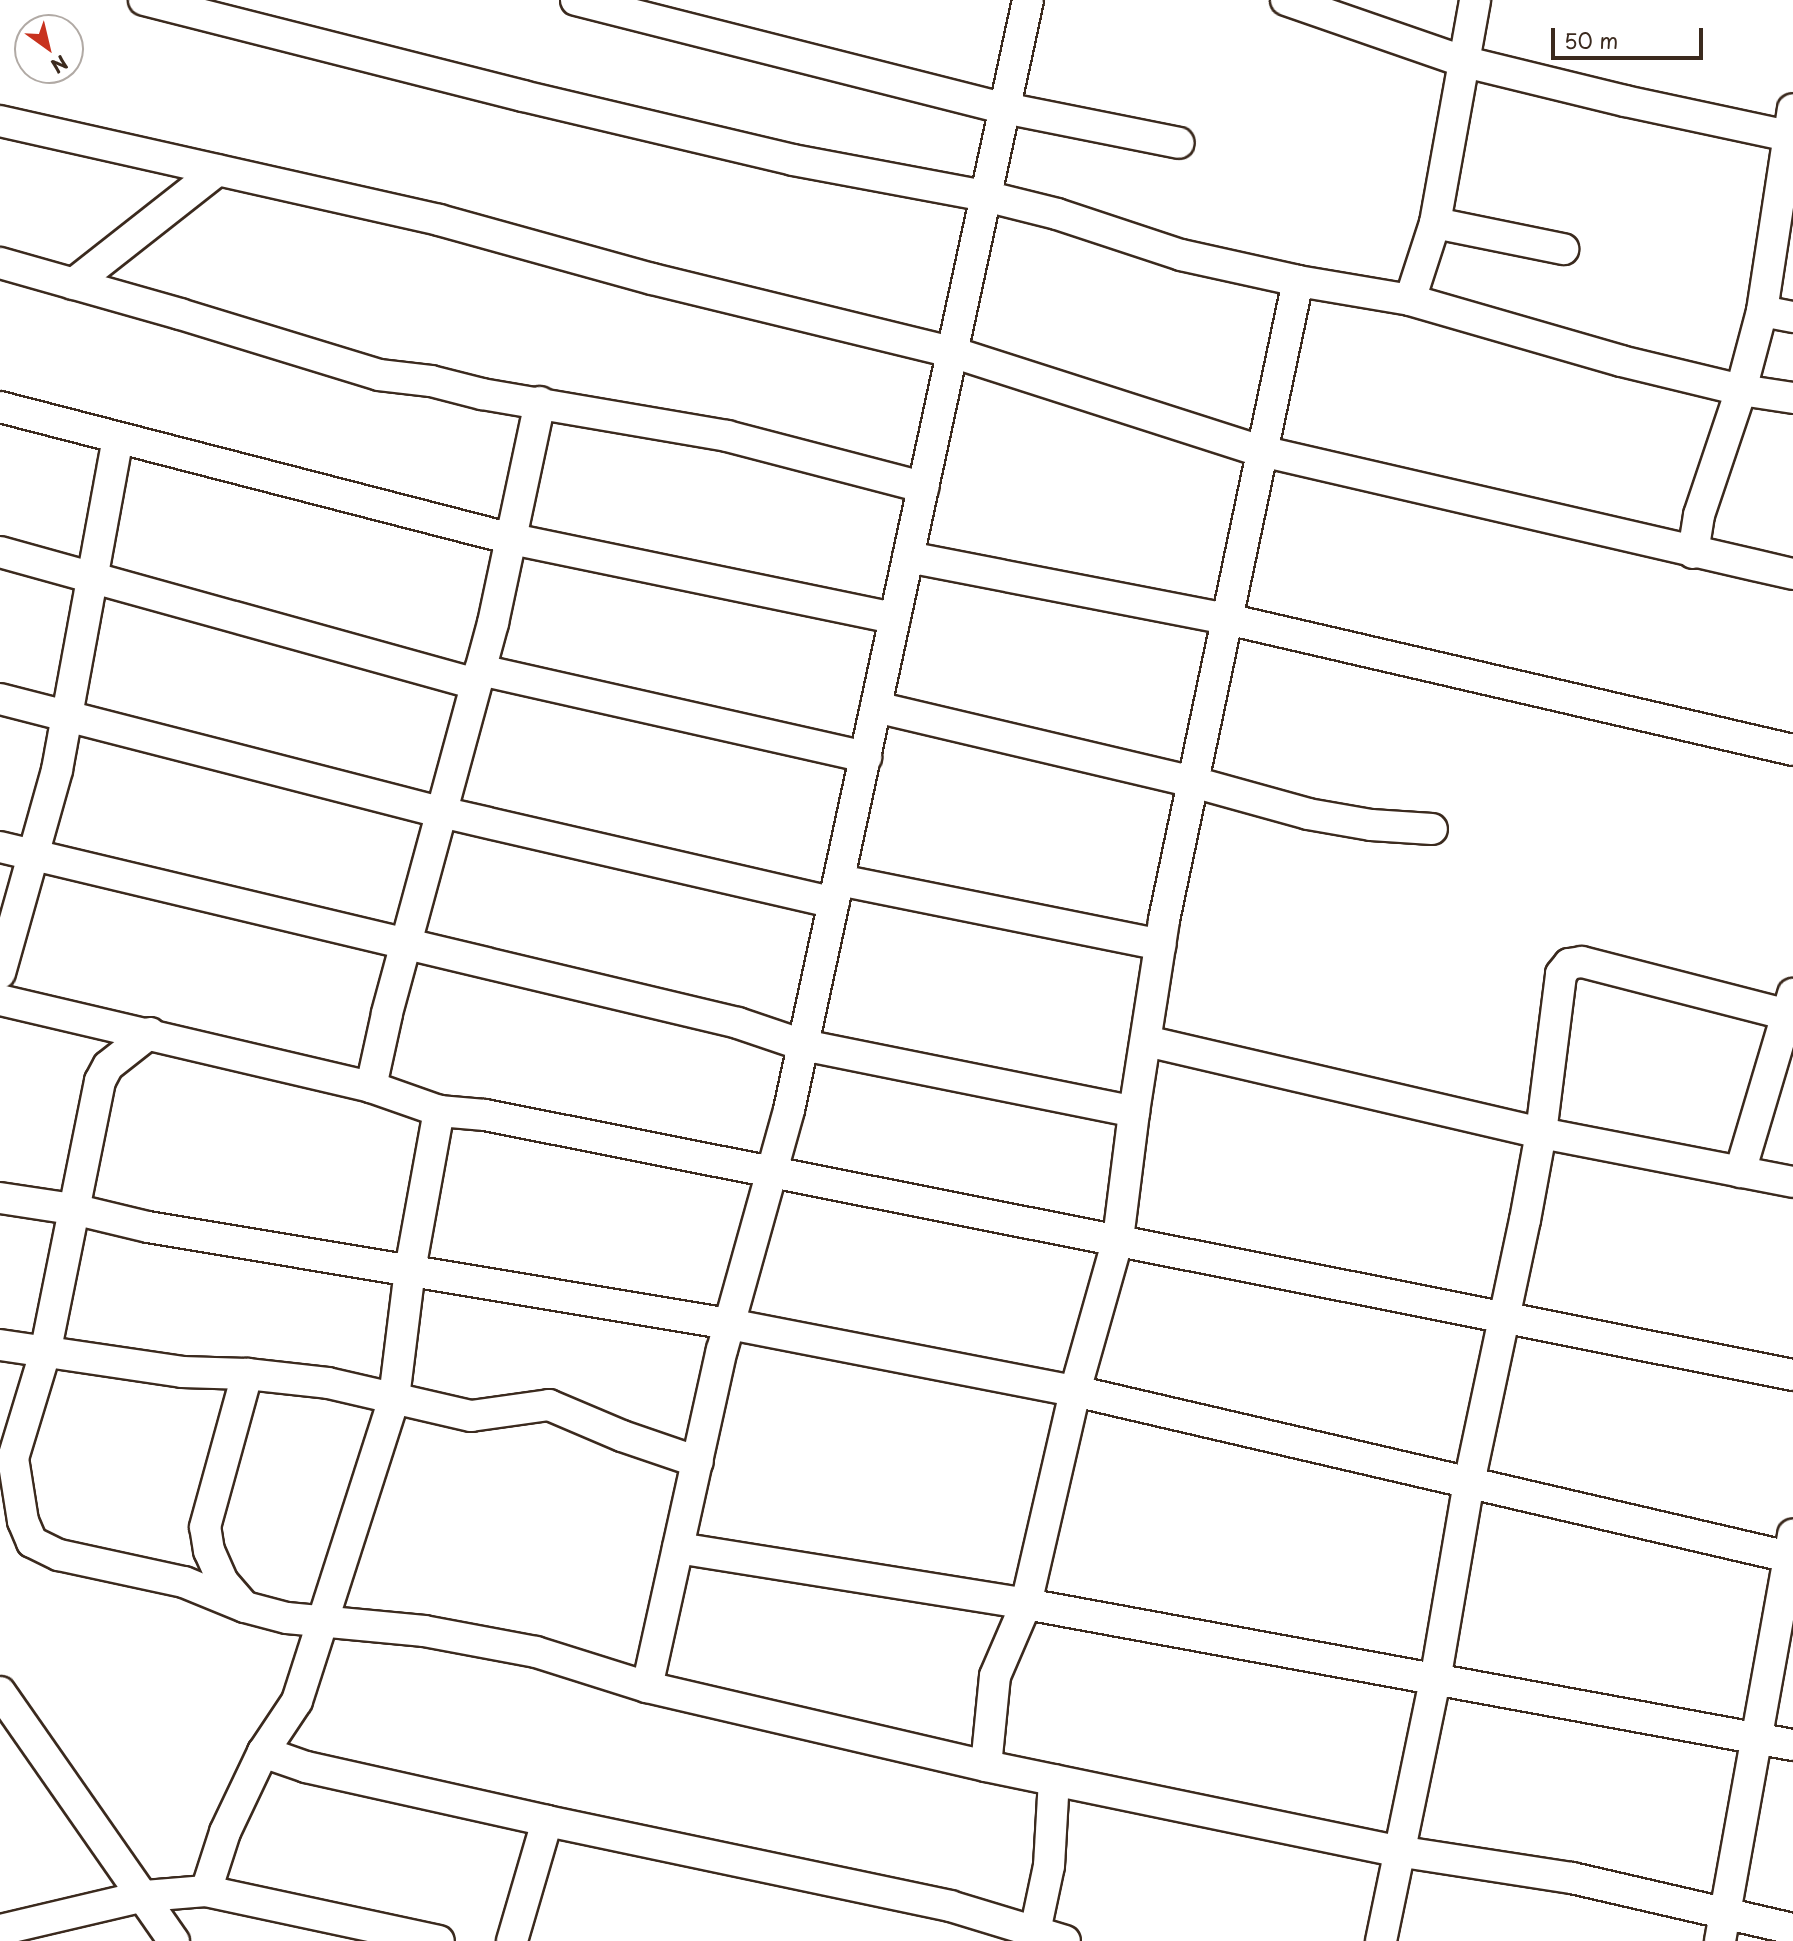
<!DOCTYPE html>
<html>
<head>
<meta charset="utf-8">
<style>
  body { margin:0 }
  #map { position:relative; width:1793px; height:1941px; overflow:hidden; background:#fff; font-family:"Playpen Sans",sans-serif }
  div>[style] { position:absolute }
  .roads { filter:drop-shadow(2px 0 #3b2a1e) drop-shadow(-2px 0 #3b2a1e) drop-shadow(0 2px #3b2a1e) drop-shadow(0 -2px #3b2a1e) }
  .minor>* { height:30px; margin:-15px; padding:0 15px; transform-origin:15px; border-radius:15px; background:#fff }
  span { translate:-50% -50%; white-space:nowrap; text-align:center; line-height:1.15; -webkit-text-stroke:7px #fff; paint-order:stroke }
  .north { position:absolute; left:14px; top:14px; width:70px; height:70px; box-sizing:border-box; background:#fff; border:2px solid #b1aaa5; border-radius:50%; rotate:146deg; font-size:19px; font-weight:700; line-height:28px; text-align:center; color:#3b2a1e }
  .north::after { content:''; display:block; margin:auto; width:24px; height:32px; background:#c8321e; clip-path:polygon(50% 0,100% 100%,50% 72%,0 100%) }
  .scale { position:absolute; left:1551px; top:28px; width:152px; height:32px; box-sizing:border-box; border:4px solid #3b2a1e; border-top:0; padding-left:9px; font-size:21px; line-height:24px; white-space:nowrap; color:#3b2a1e; -webkit-text-stroke:5px #fff; paint-order:stroke }
</style>
</head>
<body>
<div id="map">
  <div class="roads">
    <div class="minor">
      <div style="left:144px;top:0;width:391px;rotate:14.2deg"></div>
      <div style="left:523px;top:96px;width:277px;rotate:13.3deg"></div>
      <div style="left:793px;top:160px;width:195px;rotate:10.6deg"></div>
      <div style="left:985px;top:196px;width:74px;rotate:14deg"></div>
      <div style="left:1057px;top:214px;width:131px;rotate:18.3deg"></div>
      <div style="left:1181px;top:255px;width:120px;rotate:12.5deg"></div>
      <div style="left:1298px;top:281px;width:114px;rotate:9.6deg"></div>
      <div style="left:1410px;top:300px;width:220px;rotate:16.1deg"></div>
      <div style="left:1621px;top:361px;width:123px;rotate:13.6deg"></div>
      <div style="left:1741px;top:390px;width:53px;rotate:8.7deg"></div>
      <div style="left:576px;top:0;width:441px;rotate:14.2deg"></div>
      <div style="left:1004px;top:108px;width:178px;rotate:11.3deg"></div>
      <div style="left:1286px;top:0;width:189px;rotate:19.1deg"></div>
      <div style="left:1465px;top:62px;width:165px;rotate:13.7deg"></div>
      <div style="left:1625px;top:101px;width:172px;rotate:12.1deg"></div>
      <div style="left:0;top:121px;width:450px;rotate:12.7deg"></div>
      <div style="left:439px;top:220px;width:221px;rotate:15.5deg"></div>
      <div style="left:652px;top:279px;width:309px;rotate:13.7deg"></div>
      <div style="left:952px;top:352px;width:324px;rotate:17.8deg"></div>
      <div style="left:1261px;top:451px;width:546px;rotate:13.02deg"></div>
      <div style="left:1435px;top:223px;width:131px;rotate:11.5deg"></div>
      <div style="left:0;top:263px;width:187px;rotate:15.8deg"></div>
      <div style="left:180px;top:314px;width:208px;rotate:17deg"></div>
      <div style="left:379px;top:375px;width:52px;rotate:6.6deg"></div>
      <div style="left:431px;top:381px;width:53px;rotate:14.3deg"></div>
      <div style="left:482px;top:394px;width:249px;rotate:9.7deg"></div>
      <div style="left:727px;top:436px;width:203px;rotate:14.6deg"></div>
      <div style="left:73px;top:284px;width:184px;rotate:-38.2deg"></div>
      <div style="left:1410px;top:300px;width:81px;rotate:-72deg"></div>
      <div style="left:1435px;top:223px;width:227px;rotate:-79.8deg"></div>
      <div style="left:1762px;top:311px;width:32px;rotate:11deg"></div>
      <div style="left:540px;top:402px;width:226px;rotate:102deg"></div>
      <div style="left:493px;top:623px;width:405px;rotate:105.2deg"></div>
      <div style="left:387px;top:1014px;width:75px;rotate:102.4deg"></div>
      <div style="left:371px;top:1087px;width:72px;rotate:19.4deg"></div>
      <div style="left:439px;top:1111px;width:46px;rotate:5deg"></div>
      <div style="left:485px;top:1115px;width:1334px;rotate:11.24deg"></div>
      <div style="left:0;top:407px;width:529px;rotate:14.46deg"></div>
      <div style="left:512px;top:539px;width:391px;rotate:11.7deg"></div>
      <div style="left:0;top:552px;width:494px;rotate:15.5deg"></div>
      <div style="left:1693px;top:553px;width:38px;rotate:-81deg"></div>
      <div style="left:1699px;top:515px;width:132px;rotate:-71.4deg"></div>
      <div style="left:1741px;top:390px;width:82px;rotate:-75.1deg"></div>
      <div style="left:1762px;top:311px;width:204px;rotate:-81.3deg"></div>
      <div style="left:908px;top:557px;width:325px;rotate:11deg"></div>
      <div style="left:1227px;top:619px;width:581px;rotate:13.03deg"></div>
      <div style="left:480px;top:670px;width:396px;rotate:12.7deg"></div>
      <div style="left:0;top:699px;width:455px;rotate:14.4deg"></div>
      <div style="left:441px;top:812px;width:403px;rotate:13deg"></div>
      <div style="left:876px;top:707px;width:326px;rotate:13.3deg"></div>
      <div style="left:1193px;top:782px;width:119px;rotate:15.5deg"></div>
      <div style="left:1308px;top:814px;width:64px;rotate:9.9deg"></div>
      <div style="left:1371px;top:825px;width:61px;rotate:3.8deg"></div>
      <div style="left:0;top:847px;width:759px;rotate:13.41deg"></div>
      <div style="left:738px;top:1023px;width:69px;rotate:18.7deg"></div>
      <div style="left:803px;top:1045px;width:338px;rotate:11.4deg"></div>
      <div style="left:839px;top:880px;width:328px;rotate:11.4deg"></div>
      <div style="left:0;top:973px;width:211px;rotate:-74.3deg"></div>
      <div style="left:57px;top:770px;width:337px;rotate:-79.6deg"></div>
      <div style="left:0;top:1000px;width:381px;rotate:13.2deg"></div>
      <div style="left:150px;top:1033px;width:53px;rotate:141.8deg"></div>
      <div style="left:108px;top:1066px;width:17px;rotate:118deg"></div>
      <div style="left:100px;top:1081px;width:278px;rotate:101.4deg"></div>
      <div style="left:45px;top:1353px;width:110px;rotate:106.9deg"></div>
      <div style="left:13px;top:1458px;width:64px;rotate:81deg"></div>
      <div style="left:23px;top:1521px;width:23px;rotate:67deg"></div>
      <div style="left:32px;top:1542px;width:30px;rotate:26deg"></div>
      <div style="left:59px;top:1555px;width:128px;rotate:12.2deg"></div>
      <div style="left:184px;top:1582px;width:66px;rotate:22.3deg"></div>
      <div style="left:245px;top:1607px;width:43px;rotate:14.7deg"></div>
      <div style="left:287px;top:1618px;width:138px;rotate:5.4deg"></div>
      <div style="left:424px;top:1631px;width:114px;rotate:10.6deg"></div>
      <div style="left:536px;top:1652px;width:116px;rotate:17.5deg"></div>
      <div style="left:647px;top:1687px;width:348px;rotate:13.1deg"></div>
      <div style="left:986px;top:1766px;width:420px;rotate:11.7deg"></div>
      <div style="left:1397px;top:1851px;width:177px;rotate:8.8deg"></div>
      <div style="left:1572px;top:1878px;width:227px;rotate:13deg"></div>
      <div style="left:1146px;top:1041px;width:406px;rotate:13.1deg"></div>
      <div style="left:1541px;top:1133px;width:257px;rotate:11deg"></div>
      <div style="left:1740px;top:1172px;width:186px;rotate:-73.4deg"></div>
      <div style="left:0;top:1198px;width:74px;rotate:8.6deg"></div>
      <div style="left:73px;top:1209px;width:77px;rotate:13.5deg"></div>
      <div style="left:148px;top:1227px;width:589px;rotate:9.48deg"></div>
      <div style="left:729px;top:1324px;width:352px;rotate:11deg"></div>
      <div style="left:1075px;top:1391px;width:737px;rotate:13.09deg"></div>
      <div style="left:0;top:1345px;width:184px;rotate:8.4deg"></div>
      <div style="left:182px;top:1372px;width:65px;rotate:1.8deg"></div>
      <div style="left:247px;top:1374px;width:81px;rotate:6.3deg"></div>
      <div style="left:328px;top:1383px;width:147px;rotate:13deg"></div>
      <div style="left:471px;top:1416px;width:79px;rotate:-8deg"></div>
      <div style="left:549px;top:1405px;width:79px;rotate:23deg"></div>
      <div style="left:622px;top:1436px;width:80px;rotate:18.9deg"></div>
      <div style="left:678px;top:1548px;width:352px;rotate:9.1deg"></div>
      <div style="left:1026px;top:1604px;width:780px;rotate:10.42deg"></div>
      <div style="left:244px;top:1606px;width:32px;rotate:-131deg"></div>
      <div style="left:223px;top:1582px;width:34px;rotate:-114deg"></div>
      <div style="left:209px;top:1551px;width:24px;rotate:-99deg"></div>
      <div style="left:205px;top:1527px;width:159px;rotate:-74.6deg"></div>
      <div style="left:647px;top:1687px;width:345px;rotate:-77.5deg"></div>
      <div style="left:722px;top:1350px;width:249px;rotate:-74.4deg"></div>
      <div style="left:789px;top:1110px;width:1135px;rotate:-77.85deg"></div>
      <div style="left:0;top:1692px;width:304px;rotate:55.1deg"></div>
      <div style="left:263px;top:1752px;width:46px;rotate:19.2deg"></div>
      <div style="left:306px;top:1767px;width:247px;rotate:12.6deg"></div>
      <div style="left:547px;top:1821px;width:412px;rotate:11.9deg"></div>
      <div style="left:950px;top:1906px;width:120px;rotate:16.9deg"></div>
      <div style="left:986px;top:1766px;width:90px;rotate:-84.3deg"></div>
      <div style="left:995px;top:1676px;width:78px;rotate:-66.7deg"></div>
      <div style="left:1026px;top:1604px;width:219px;rotate:-77deg"></div>
      <div style="left:1075px;top:1391px;width:158px;rotate:-74.2deg"></div>
      <div style="left:1118px;top:1239px;width:128px;rotate:-82.8deg"></div>
      <div style="left:1134px;top:1112px;width:194px;rotate:-81.1deg"></div>
      <div style="left:1164px;top:920px;width:653px;rotate:-78.16deg"></div>
      <div style="left:206px;top:1891px;width:238px;rotate:12.1deg"></div>
      <div style="left:0;top:1930px;width:149px;rotate:-13.2deg"></div>
      <div style="left:145px;top:1896px;width:61px;rotate:-4.7deg"></div>
      <div style="left:206px;top:1891px;width:62px;rotate:-72.1deg"></div>
      <div style="left:225px;top:1832px;width:89px;rotate:-64.6deg"></div>
      <div style="left:263px;top:1752px;width:61px;rotate:-56.3deg"></div>
      <div style="left:297px;top:1701px;width:318px;rotate:-72.2deg"></div>
      <div style="left:394px;top:1398px;width:129px;rotate:-82.9deg"></div>
      <div style="left:410px;top:1270px;width:162px;rotate:-79.7deg"></div>
      <div style="left:512px;top:1941px;width:125px;rotate:-73.7deg"></div>
      <div style="left:1033px;top:1941px;width:77px;rotate:-78deg"></div>
      <div style="left:1049px;top:1866px;width:86px;rotate:-86.7deg"></div>
      <div style="left:1381px;top:1941px;width:266px;rotate:-78.3deg"></div>
      <div style="left:1435px;top:1681px;width:201px;rotate:-80.3deg"></div>
      <div style="left:1469px;top:1483px;width:269px;rotate:-78deg"></div>
      <div style="left:1525px;top:1220px;width:88px;rotate:-79.6deg"></div>
      <div style="left:1541px;top:1133px;width:160px;rotate:-82.8deg"></div>
      <div style="left:1561px;top:974px;width:13px;rotate:-51deg"></div>
      <div style="left:1569px;top:964px;width:13px;rotate:-9deg"></div>
      <div style="left:1582px;top:962px;width:218px;rotate:14.4deg"></div>
      <div style="left:1720px;top:1941px;width:413px;rotate:-79.8deg"></div>
    </div>
  </div>
  <div class="north">N</div>
  <div class="scale">50 m</div>
</div>
</body>
</html>
